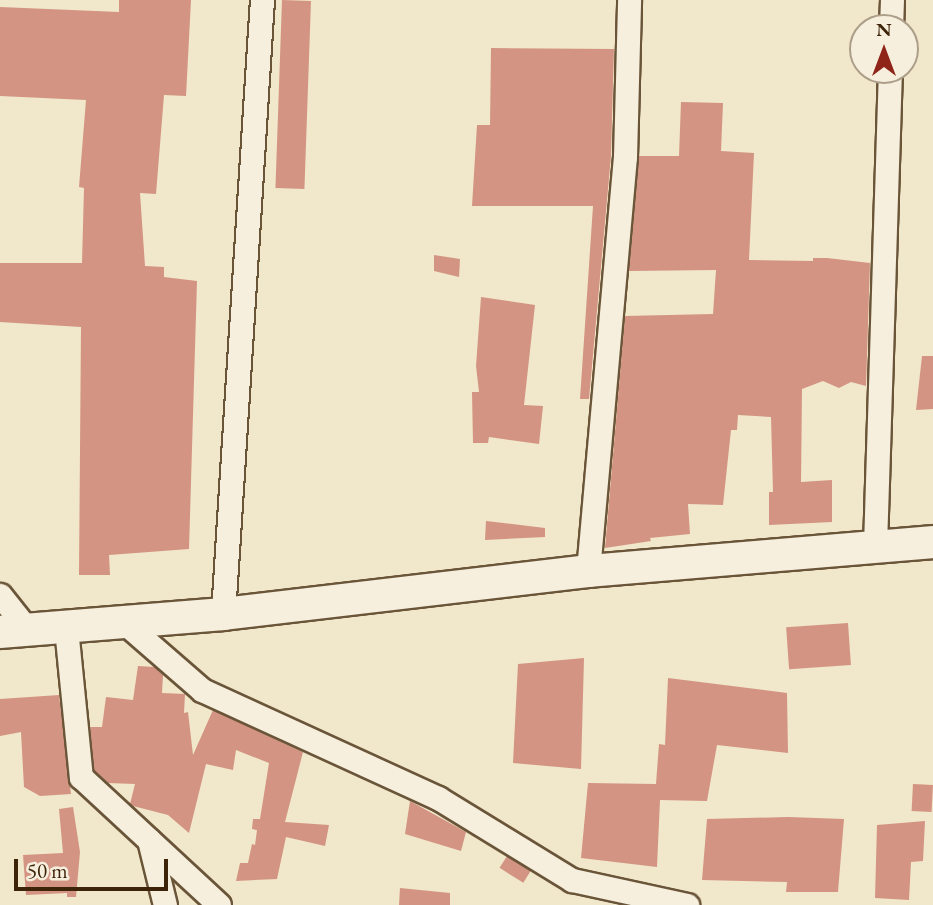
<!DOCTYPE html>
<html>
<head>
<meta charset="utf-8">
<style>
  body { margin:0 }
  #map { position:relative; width:933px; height:905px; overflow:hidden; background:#f1e7ca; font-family:"EB Garamond",serif }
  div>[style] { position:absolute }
  .building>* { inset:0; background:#d39483; transform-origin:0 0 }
  .roads { filter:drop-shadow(2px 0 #6a5539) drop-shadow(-2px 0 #6a5539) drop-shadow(0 2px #6a5539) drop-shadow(0 -2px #6a5539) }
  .street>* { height:23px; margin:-11.5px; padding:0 11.5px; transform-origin:11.5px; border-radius:11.5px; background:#f6efdd }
  .secondary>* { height:32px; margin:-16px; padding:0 16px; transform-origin:16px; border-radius:16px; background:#f6efdd }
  span { translate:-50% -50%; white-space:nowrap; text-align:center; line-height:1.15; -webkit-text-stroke:7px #f6efdd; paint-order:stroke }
  .north { position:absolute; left:849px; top:14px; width:70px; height:70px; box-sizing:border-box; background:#f6efdd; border:2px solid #ac9e88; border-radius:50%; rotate:0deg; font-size:19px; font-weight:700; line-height:28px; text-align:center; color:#3d2409 }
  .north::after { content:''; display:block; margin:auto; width:24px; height:32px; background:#8f2418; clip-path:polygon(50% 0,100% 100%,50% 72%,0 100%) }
  .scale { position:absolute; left:14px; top:859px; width:154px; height:32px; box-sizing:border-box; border:4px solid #3d2409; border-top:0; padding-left:9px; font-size:21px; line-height:24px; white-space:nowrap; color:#3d2409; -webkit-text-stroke:5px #f6efdd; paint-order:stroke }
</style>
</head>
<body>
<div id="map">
  <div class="building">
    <div style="clip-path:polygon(119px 0,191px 0,186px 96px,164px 95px,156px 194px,140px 193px,145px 266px,164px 267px,164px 277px,197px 281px,189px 549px,109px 555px,110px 575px,79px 575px,81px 327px,0 322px,0 263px,82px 263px,84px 188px,79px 187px,86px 100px,0 96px,0 7px,119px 12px)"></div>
    <div style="left:282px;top:0;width:29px;height:188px;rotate:2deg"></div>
    <div style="clip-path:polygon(491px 48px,614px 49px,611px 156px,589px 399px,580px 399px,593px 206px,472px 206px,477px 125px,490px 125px)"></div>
    <div style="clip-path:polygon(681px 102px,723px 103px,721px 151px,754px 153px,749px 260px,813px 261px,813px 258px,827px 258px,870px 263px,866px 386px,851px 382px,839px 388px,823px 381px,802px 389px,801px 482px,832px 480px,832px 522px,769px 525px,769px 492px,773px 492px,771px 417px,738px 415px,737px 430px,731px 430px,723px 505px,688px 504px,690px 534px,650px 538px,651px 541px,605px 548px,625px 316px,713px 314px,716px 270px,629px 271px,639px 156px,679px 156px)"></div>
    <div style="clip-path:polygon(434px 255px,460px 259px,459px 277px,434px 271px)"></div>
    <div style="clip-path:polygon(481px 297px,535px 305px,524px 405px,543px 406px,539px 444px,489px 437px,488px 443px,473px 443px,472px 392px,479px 392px,476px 366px)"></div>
    <div style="clip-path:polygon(922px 356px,933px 356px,933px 409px,916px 410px)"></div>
    <div style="clip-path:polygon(486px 521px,545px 528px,545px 537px,485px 540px)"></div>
    <div style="left:848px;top:623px;width:42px;height:62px;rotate:86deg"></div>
    <div style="clip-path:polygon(584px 658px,581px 769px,513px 763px,518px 664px)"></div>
    <div style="clip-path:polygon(138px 666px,155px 667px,163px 675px,162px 693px,185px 694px,184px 713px,188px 712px,193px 755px,213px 710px,303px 752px,285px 822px,329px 825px,325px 846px,286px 837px,277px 879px,236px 881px,240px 863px,248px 863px,252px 844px,255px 845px,257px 830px,252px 829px,253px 819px,260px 819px,269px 763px,236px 750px,233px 770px,206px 764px,189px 833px,168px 815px,133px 806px,130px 804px,135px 784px,108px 783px,94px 770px,90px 727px,102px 727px,106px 697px,133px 700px)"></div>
    <div style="clip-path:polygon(668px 678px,787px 693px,788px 753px,717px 745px,707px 801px,660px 800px,657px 867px,581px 858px,588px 783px,656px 784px,659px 744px,665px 745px)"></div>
    <div style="clip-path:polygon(59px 695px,71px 794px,40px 796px,24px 787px,21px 732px,0 736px,0 699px)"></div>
    <div style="left:913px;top:784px;width:20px;height:27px;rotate:3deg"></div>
    <div style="clip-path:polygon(410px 801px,466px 832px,461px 851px,405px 834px)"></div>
    <div style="clip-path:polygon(73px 807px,80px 852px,76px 897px,67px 897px,67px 893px,26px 895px,23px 855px,63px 853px,59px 809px)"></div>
    <div style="clip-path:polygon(788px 817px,844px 819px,838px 892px,786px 892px,787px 882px,702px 880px,707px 819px)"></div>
    <div style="clip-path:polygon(925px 821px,923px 861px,911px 862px,909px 900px,875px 898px,877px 825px)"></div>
    <div style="left:507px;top:856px;width:28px;height:14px;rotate:32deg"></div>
    <div style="clip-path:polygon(400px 888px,450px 893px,450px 905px,399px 905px)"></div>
  </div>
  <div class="roads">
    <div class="street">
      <div style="left:891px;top:28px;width:28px;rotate:-88deg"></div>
      <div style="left:875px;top:546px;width:476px;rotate:-88.2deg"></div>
      <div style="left:588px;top:571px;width:416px;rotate:-84.9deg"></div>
      <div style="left:625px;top:157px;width:157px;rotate:-88.5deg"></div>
      <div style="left:0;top:595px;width:43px;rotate:51.5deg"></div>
      <div style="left:223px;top:614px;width:615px;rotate:-86.37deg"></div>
      <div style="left:125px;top:623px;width:102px;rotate:41deg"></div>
      <div style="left:202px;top:690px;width:260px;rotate:24.6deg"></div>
      <div style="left:438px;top:798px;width:157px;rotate:31.5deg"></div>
      <div style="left:572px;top:880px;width:118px;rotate:12.3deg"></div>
      <div style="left:66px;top:628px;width:150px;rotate:84.3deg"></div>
      <div style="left:81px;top:777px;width:188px;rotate:42.8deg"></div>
      <div style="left:149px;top:840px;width:67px;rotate:76.2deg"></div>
    </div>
    <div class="secondary">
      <div style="left:0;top:632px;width:224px;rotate:-4.6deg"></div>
      <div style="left:223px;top:614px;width:368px;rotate:-6.7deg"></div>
      <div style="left:588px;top:571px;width:346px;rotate:-4.8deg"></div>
    </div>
  </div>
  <div class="north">N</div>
  <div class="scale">50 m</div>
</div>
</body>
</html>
